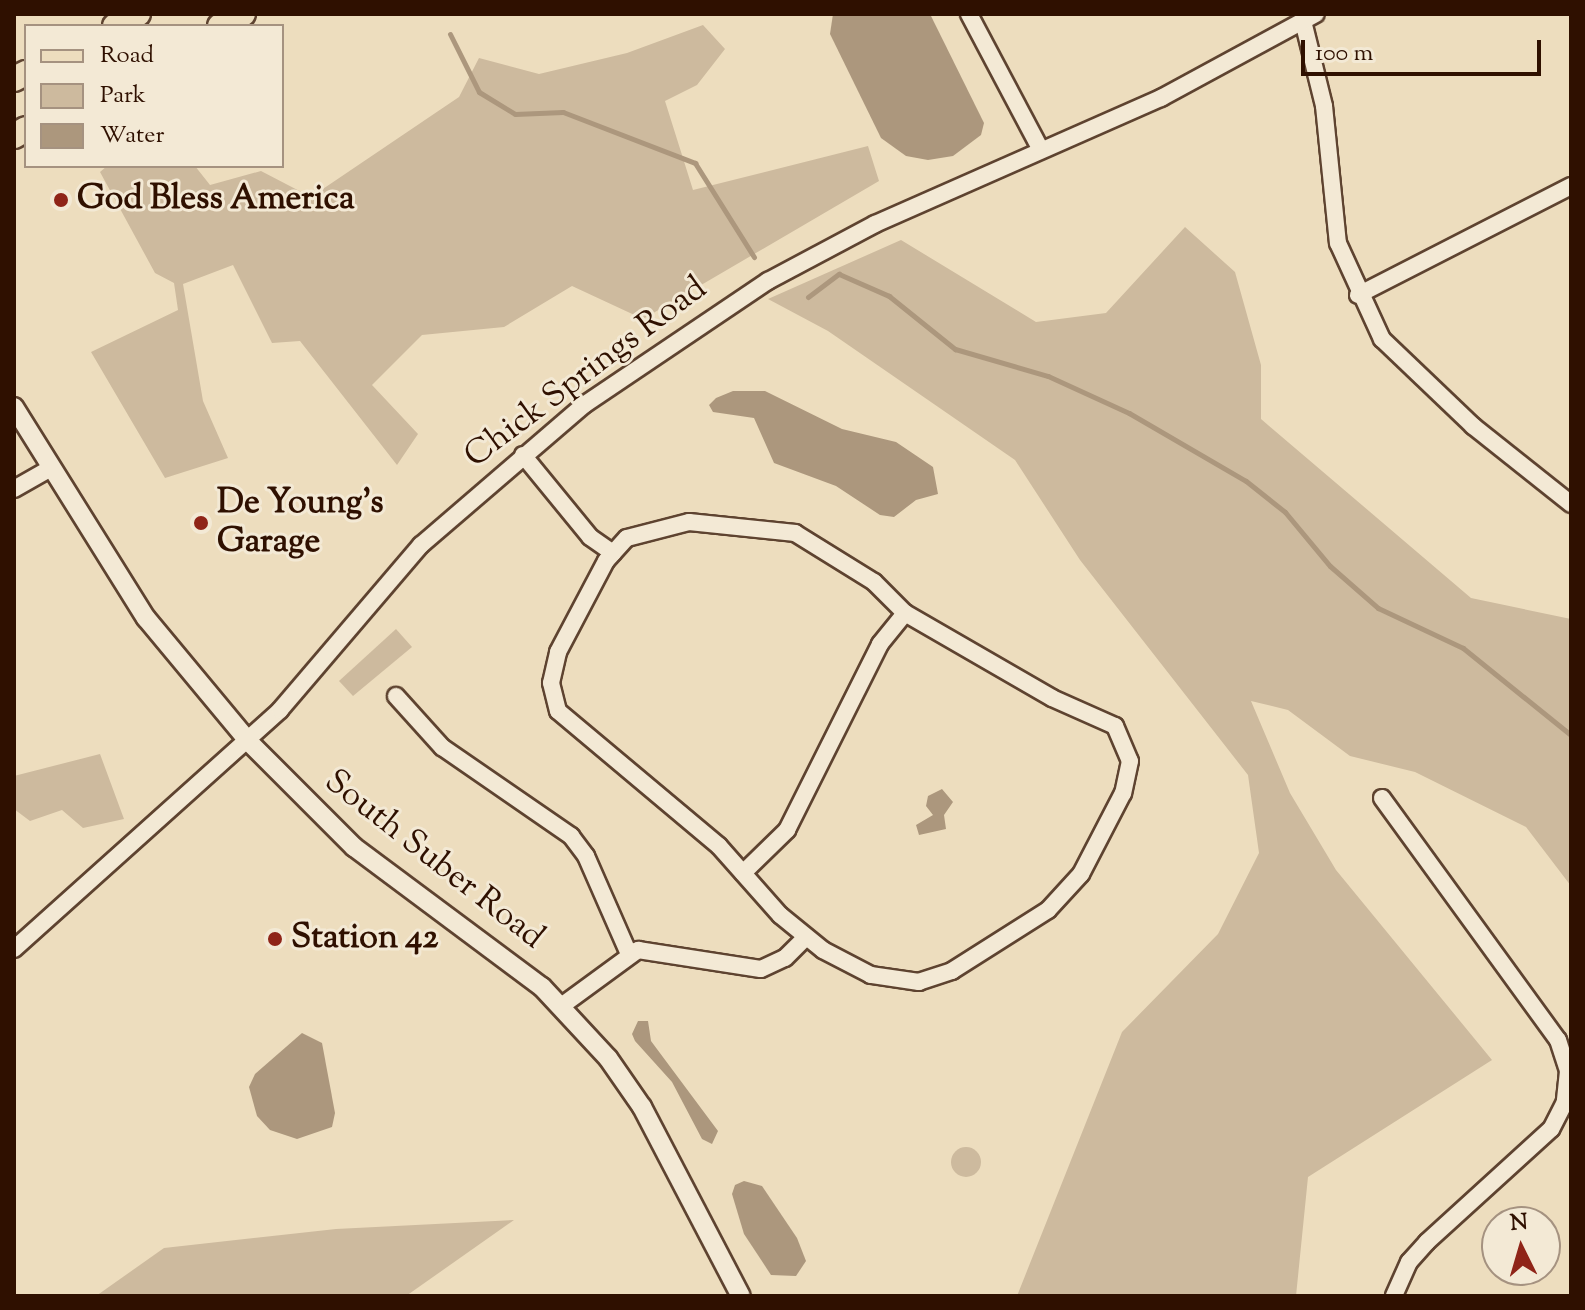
<!DOCTYPE html>
<html>
<head>
<meta charset="utf-8">
<style>
  body { margin:0 }
  #map { position:relative; width:1585px; height:1310px; overflow:hidden; background:#edddbe; font-family:"Sorts Mill Goudy",serif }
  div>[style] { position:absolute }
  .green>* { inset:0; background:#cdba9e }
  .round { border-radius:50% }
  .water>* { inset:0; background:#ac977d }
  .stream>* { height:5px; margin:-2.5px; padding:0 2.5px; transform-origin:2.5px; border-radius:2.5px; background:#ac977d }
  .roads { filter:drop-shadow(2px 0 #5e4330) drop-shadow(-2px 0 #5e4330) drop-shadow(0 2px #5e4330) drop-shadow(0 -2px #5e4330) }
  .minor>* { height:16px; margin:-8px; padding:0 8px; transform-origin:8px; border-radius:8px; background:#f3e9d5 }
  .tertiary>* { height:18px; margin:-9px; padding:0 9px; transform-origin:9px; border-radius:9px; background:#f3e9d5 }
  .primary>* { height:24px; margin:-12px; padding:0 12px; transform-origin:12px; border-radius:12px; background:#edddbe }
  .dots>* { width:22px; height:22px; translate:-50% -50%; box-sizing:border-box; border:4px solid #f3e9d5; border-radius:50% }
  span { translate:-50% -50%; white-space:nowrap; text-align:center; line-height:1.15; -webkit-text-stroke:6px #f3e9d5; paint-order:stroke }
  .poi-label { font-size:34px; color:#2f1000; font-weight:700 }
  .left { translate:0 -50%; text-align:left }
  .street-label { font-size:34px; color:#2f1000 }
  .frame { position:absolute; inset:0; border:16px solid #2f1000; pointer-events:none }
  .legend { position:absolute; left:24px; top:24px; width:260px; height:144px; box-sizing:border-box; background:#f3e9d5; border:2px solid #a59280; margin:0; padding:10px 14px; list-style:none; font-size:24px; color:#2f1000 }
  .legend li { display:flex; align-items:center; gap:16px; height:40px }
  .legend b { width:40px; border:2px solid #a59280 }
  .north { position:absolute; left:1481px; top:1206px; width:80px; height:80px; box-sizing:border-box; background:#f3e9d5; border:2px solid #a59280; border-radius:50%; rotate:355deg; font-size:22px; font-weight:700; line-height:32px; text-align:center; color:#2f1000 }
  .north::after { content:''; display:block; margin:auto; width:28px; height:36px; background:#8f2418; clip-path:polygon(50% 0,100% 100%,50% 72%,0 100%) }
  .scale { position:absolute; left:1301px; top:40px; width:240px; height:36px; box-sizing:border-box; border:4px solid #2f1000; border-top:0; padding-left:10px; font-size:24px; line-height:28px; white-space:nowrap; color:#2f1000; -webkit-text-stroke:6px #f3e9d5; paint-order:stroke }
</style>
</head>
<body>
<div id="map">
  <div class="green">
    <div style="clip-path:polygon(703px 25px,725px 49px,697px 85px,665px 101px,693px 190px,868px 146px,879px 181px,643px 319px,572px 286px,504px 327px,422px 335px,372px 385px,418px 434px,397px 465px,300px 341px,272px 343px,233px 265px,183px 284px,203px 401px,228px 458px,165px 478px,91px 352px,178px 310px,174px 283px,155px 273px,100px 172px,107px 166px,195px 166px,210px 185px,261px 171px,311px 197px,459px 97px,479px 58px,539px 74px,627px 53px)"></div>
    <div style="clip-path:polygon(1185px 227px,1235px 272px,1261px 365px,1261px 419px,1471px 598px,1571px 619px,1571px 886px,1526px 827px,1415px 772px,1350px 756px,1288px 710px,1251px 701px,1290px 793px,1336px 870px,1492px 1060px,1308px 1177px,1296px 1296px,1017px 1296px,1122px 1032px,1218px 934px,1259px 853px,1248px 775px,1080px 560px,1015px 460px,828px 331px,768px 299px,901px 240px,1036px 322px,1106px 313px)"></div>
    <div style="clip-path:polygon(396px 629px,412px 647px,353px 696px,339px 681px)"></div>
    <div style="clip-path:polygon(100px 754px,124px 819px,83px 828px,62px 810px,30px 821px,14px 809px,14px 776px)"></div>
    <div class="round" style="left:951px;top:1147px;width:30px;height:30px"></div>
    <div style="clip-path:polygon(514px 1220px,406px 1296px,96px 1296px,164px 1248px,336px 1229px)"></div>
  </div>
  <div class="water">
    <div style="clip-path:polygon(833px 14px,930px 14px,984px 123px,981px 135px,953px 156px,928px 160px,906px 156px,881px 138px,830px 34px)"></div>
    <div style="clip-path:polygon(733px 391px,765px 391px,842px 429px,896px 442px,933px 467px,938px 494px,916px 500px,894px 517px,880px 515px,836px 486px,774px 463px,754px 418px,713px 412px,709px 405px,716px 398px)"></div>
    <div style="clip-path:polygon(942px 789px,953px 802px,944px 815px,946px 829px,919px 835px,916px 825px,933px 815px,926px 806px,928px 796px)"></div>
    <div style="clip-path:polygon(638px 1021px,648px 1021px,651px 1041px,718px 1131px,712px 1144px,702px 1139px,672px 1082px,635px 1041px,632px 1034px)"></div>
    <div style="clip-path:polygon(302px 1033px,322px 1043px,335px 1113px,332px 1127px,297px 1139px,270px 1130px,257px 1116px,249px 1087px,255px 1074px)"></div>
    <div style="clip-path:polygon(744px 1181px,762px 1186px,797px 1238px,806px 1261px,796px 1276px,771px 1275px,744px 1234px,732px 1194px,735px 1185px)"></div>
  </div>
  <div class="stream">
    <div style="left:450px;top:34px;width:65px;rotate:63.4deg"></div>
    <div style="left:479px;top:92px;width:42px;rotate:31.4deg"></div>
    <div style="left:515px;top:114px;width:48px;rotate:-2.4deg"></div>
    <div style="left:563px;top:112px;width:142px;rotate:21.1deg"></div>
    <div style="left:695px;top:163px;width:111px;rotate:57.9deg"></div>
    <div style="left:808px;top:297px;width:39px;rotate:-37deg"></div>
    <div style="left:839px;top:274px;width:55px;rotate:23.7deg"></div>
    <div style="left:889px;top:296px;width:85px;rotate:38.8deg"></div>
    <div style="left:955px;top:349px;width:97px;rotate:16.2deg"></div>
    <div style="left:1048px;top:376px;width:89px;rotate:24.6deg"></div>
    <div style="left:1129px;top:413px;width:135px;rotate:30.2deg"></div>
    <div style="left:1246px;top:481px;width:50px;rotate:38.5deg"></div>
    <div style="left:1285px;top:512px;width:70px;rotate:50.2deg"></div>
    <div style="left:1330px;top:566px;width:64px;rotate:41.2deg"></div>
    <div style="left:1378px;top:608px;width:94px;rotate:25.2deg"></div>
    <div style="left:1463px;top:648px;width:139px;rotate:38.9deg"></div>
  </div>
  <div class="roads">
    <div class="minor">
      <div style="left:969px;top:14px;width:152px;rotate:62.1deg"></div>
      <div style="left:1303px;top:21px;width:88px;rotate:76.1deg"></div>
      <div style="left:1324px;top:106px;width:138px;rotate:84.2deg"></div>
      <div style="left:1338px;top:243px;width:106px;rotate:65.4deg"></div>
      <div style="left:1382px;top:339px;width:126px;rotate:43.7deg"></div>
      <div style="left:1473px;top:426px;width:125px;rotate:38.5deg"></div>
      <div style="left:1358px;top:295px;width:239px;rotate:-27.1deg"></div>
      <div style="left:523px;top:455px;width:106px;rotate:50.7deg"></div>
      <div style="left:590px;top:537px;width:28px;rotate:35deg"></div>
      <div style="left:14px;top:489px;width:43px;rotate:-29.6deg"></div>
      <div style="left:689px;top:522px;width:107px;rotate:5.9deg"></div>
      <div style="left:795px;top:533px;width:93px;rotate:31.8deg"></div>
      <div style="left:874px;top:582px;width:44px;rotate:45deg"></div>
      <div style="left:905px;top:613px;width:170px;rotate:30deg"></div>
      <div style="left:1052px;top:698px;width:69px;rotate:24deg"></div>
      <div style="left:1115px;top:726px;width:38px;rotate:67deg"></div>
      <div style="left:1130px;top:761px;width:33px;rotate:102deg"></div>
      <div style="left:1123px;top:793px;width:91px;rotate:117.4deg"></div>
      <div style="left:1081px;top:874px;width:49px;rotate:132.5deg"></div>
      <div style="left:1048px;top:910px;width:114px;rotate:147.6deg"></div>
      <div style="left:952px;top:971px;width:35px;rotate:162deg"></div>
      <div style="left:919px;top:982px;width:49px;rotate:-171.7deg"></div>
      <div style="left:871px;top:975px;width:54px;rotate:-152.5deg"></div>
      <div style="left:823px;top:950px;width:55px;rotate:-140.9deg"></div>
      <div style="left:780px;top:915px;width:92px;rotate:-131.5deg"></div>
      <div style="left:719px;top:846px;width:210px;rotate:-140deg"></div>
      <div style="left:558px;top:711px;width:29px;rotate:-104deg"></div>
      <div style="left:551px;top:683px;width:32px;rotate:-77deg"></div>
      <div style="left:558px;top:652px;width:103px;rotate:-62.2deg"></div>
      <div style="left:606px;top:561px;width:31px;rotate:-48deg"></div>
      <div style="left:627px;top:538px;width:64px;rotate:-14.5deg"></div>
      <div style="left:396px;top:696px;width:69px;rotate:48deg"></div>
      <div style="left:442px;top:747px;width:157px;rotate:34.6deg"></div>
      <div style="left:571px;top:836px;width:25px;rotate:53deg"></div>
      <div style="left:586px;top:856px;width:107px;rotate:66.3deg"></div>
      <div style="left:1382px;top:798px;width:299px;rotate:54deg"></div>
      <div style="left:1558px;top:1040px;width:33px;rotate:72deg"></div>
      <div style="left:1568px;top:1071px;width:31px;rotate:96deg"></div>
      <div style="left:1565px;top:1102px;width:30px;rotate:117deg"></div>
      <div style="left:1551px;top:1129px;width:168px;rotate:137.7deg"></div>
      <div style="left:1427px;top:1242px;width:27px;rotate:132deg"></div>
      <div style="left:1409px;top:1262px;width:37px;rotate:114deg"></div>
      <div style="left:743px;top:873px;width:62px;rotate:-44.3deg"></div>
      <div style="left:787px;top:830px;width:208px;rotate:-63.4deg"></div>
      <div style="left:880px;top:644px;width:40px;rotate:-51deg"></div>
      <div style="left:14px;top:949px;width:358px;rotate:-41.9deg"></div>
      <div style="left:280px;top:710px;width:217px;rotate:-49.5deg"></div>
      <div style="left:421px;top:545px;width:215px;rotate:-40.7deg"></div>
      <div style="left:584px;top:405px;width:222px;rotate:-34deg"></div>
      <div style="left:768px;top:281px;width:121px;rotate:-28deg"></div>
      <div style="left:875px;top:224px;width:313px;rotate:-23.8deg"></div>
      <div style="left:1161px;top:98px;width:176px;rotate:-28.5deg"></div>
      <div style="left:560px;top:1007px;width:97px;rotate:-36.2deg"></div>
      <div style="left:638px;top:950px;width:124px;rotate:8.8deg"></div>
      <div style="left:761px;top:969px;width:26px;rotate:-25deg"></div>
      <div style="left:785px;top:958px;width:30px;rotate:-45deg"></div>
    </div>
    <div class="tertiary">
      <div style="left:14px;top:407px;width:249px;rotate:58deg"></div>
      <div style="left:146px;top:618px;width:160px;rotate:50.3deg"></div>
      <div style="left:248px;top:741px;width:150px;rotate:45deg"></div>
      <div style="left:354px;top:847px;width:234px;rotate:36.7deg"></div>
      <div style="left:542px;top:987px;width:97px;rotate:47.1deg"></div>
      <div style="left:608px;top:1058px;width:60px;rotate:55.2deg"></div>
      <div style="left:642px;top:1107px;width:213px;rotate:62.4deg"></div>
    </div>
    <div class="primary">
      <div style="left:115px;top:26px;width:26px;rotate:-28deg"></div>
      <div style="left:220px;top:26px;width:26px;rotate:-28deg"></div>
      <div style="left:14px;top:79px;width:13px;rotate:-27deg"></div>
      <div style="left:14px;top:136px;width:14px;rotate:-30deg"></div>
    </div>
  </div>
  <div class="dots">
    <div style="left:61px;top:200px;background:#8f2418"></div>
    <div style="left:201px;top:523px;background:#8f2418"></div>
    <div style="left:275px;top:939px;background:#8f2418"></div>
  </div>
  <div class="poi-label">
    <span class="left" style="left:77px;top:200px">God Bless America</span>
    <span class="left" style="left:217px;top:523px">De Young's<br>Garage</span>
    <span class="left" style="left:291px;top:939px">Station 42</span>
  </div>
  <div class="street-label">
    <span style="left:586px;top:373px;rotate:-37deg">Chick Springs Road</span>
    <span style="left:434px;top:860px;rotate:38deg">South Suber Road</span>
  </div>
  <div class="frame"></div>
  <ul class="legend">
  <li><b style="height:10px;background:#edddbe"></b>Road</li>
  <li><b style="height:22px;background:#cdba9e"></b>Park</li>
  <li><b style="height:22px;background:#ac977d"></b>Water</li>
  </ul>
  <div class="north">N</div>
  <div class="scale">100 m</div>
</div>
</body>
</html>
